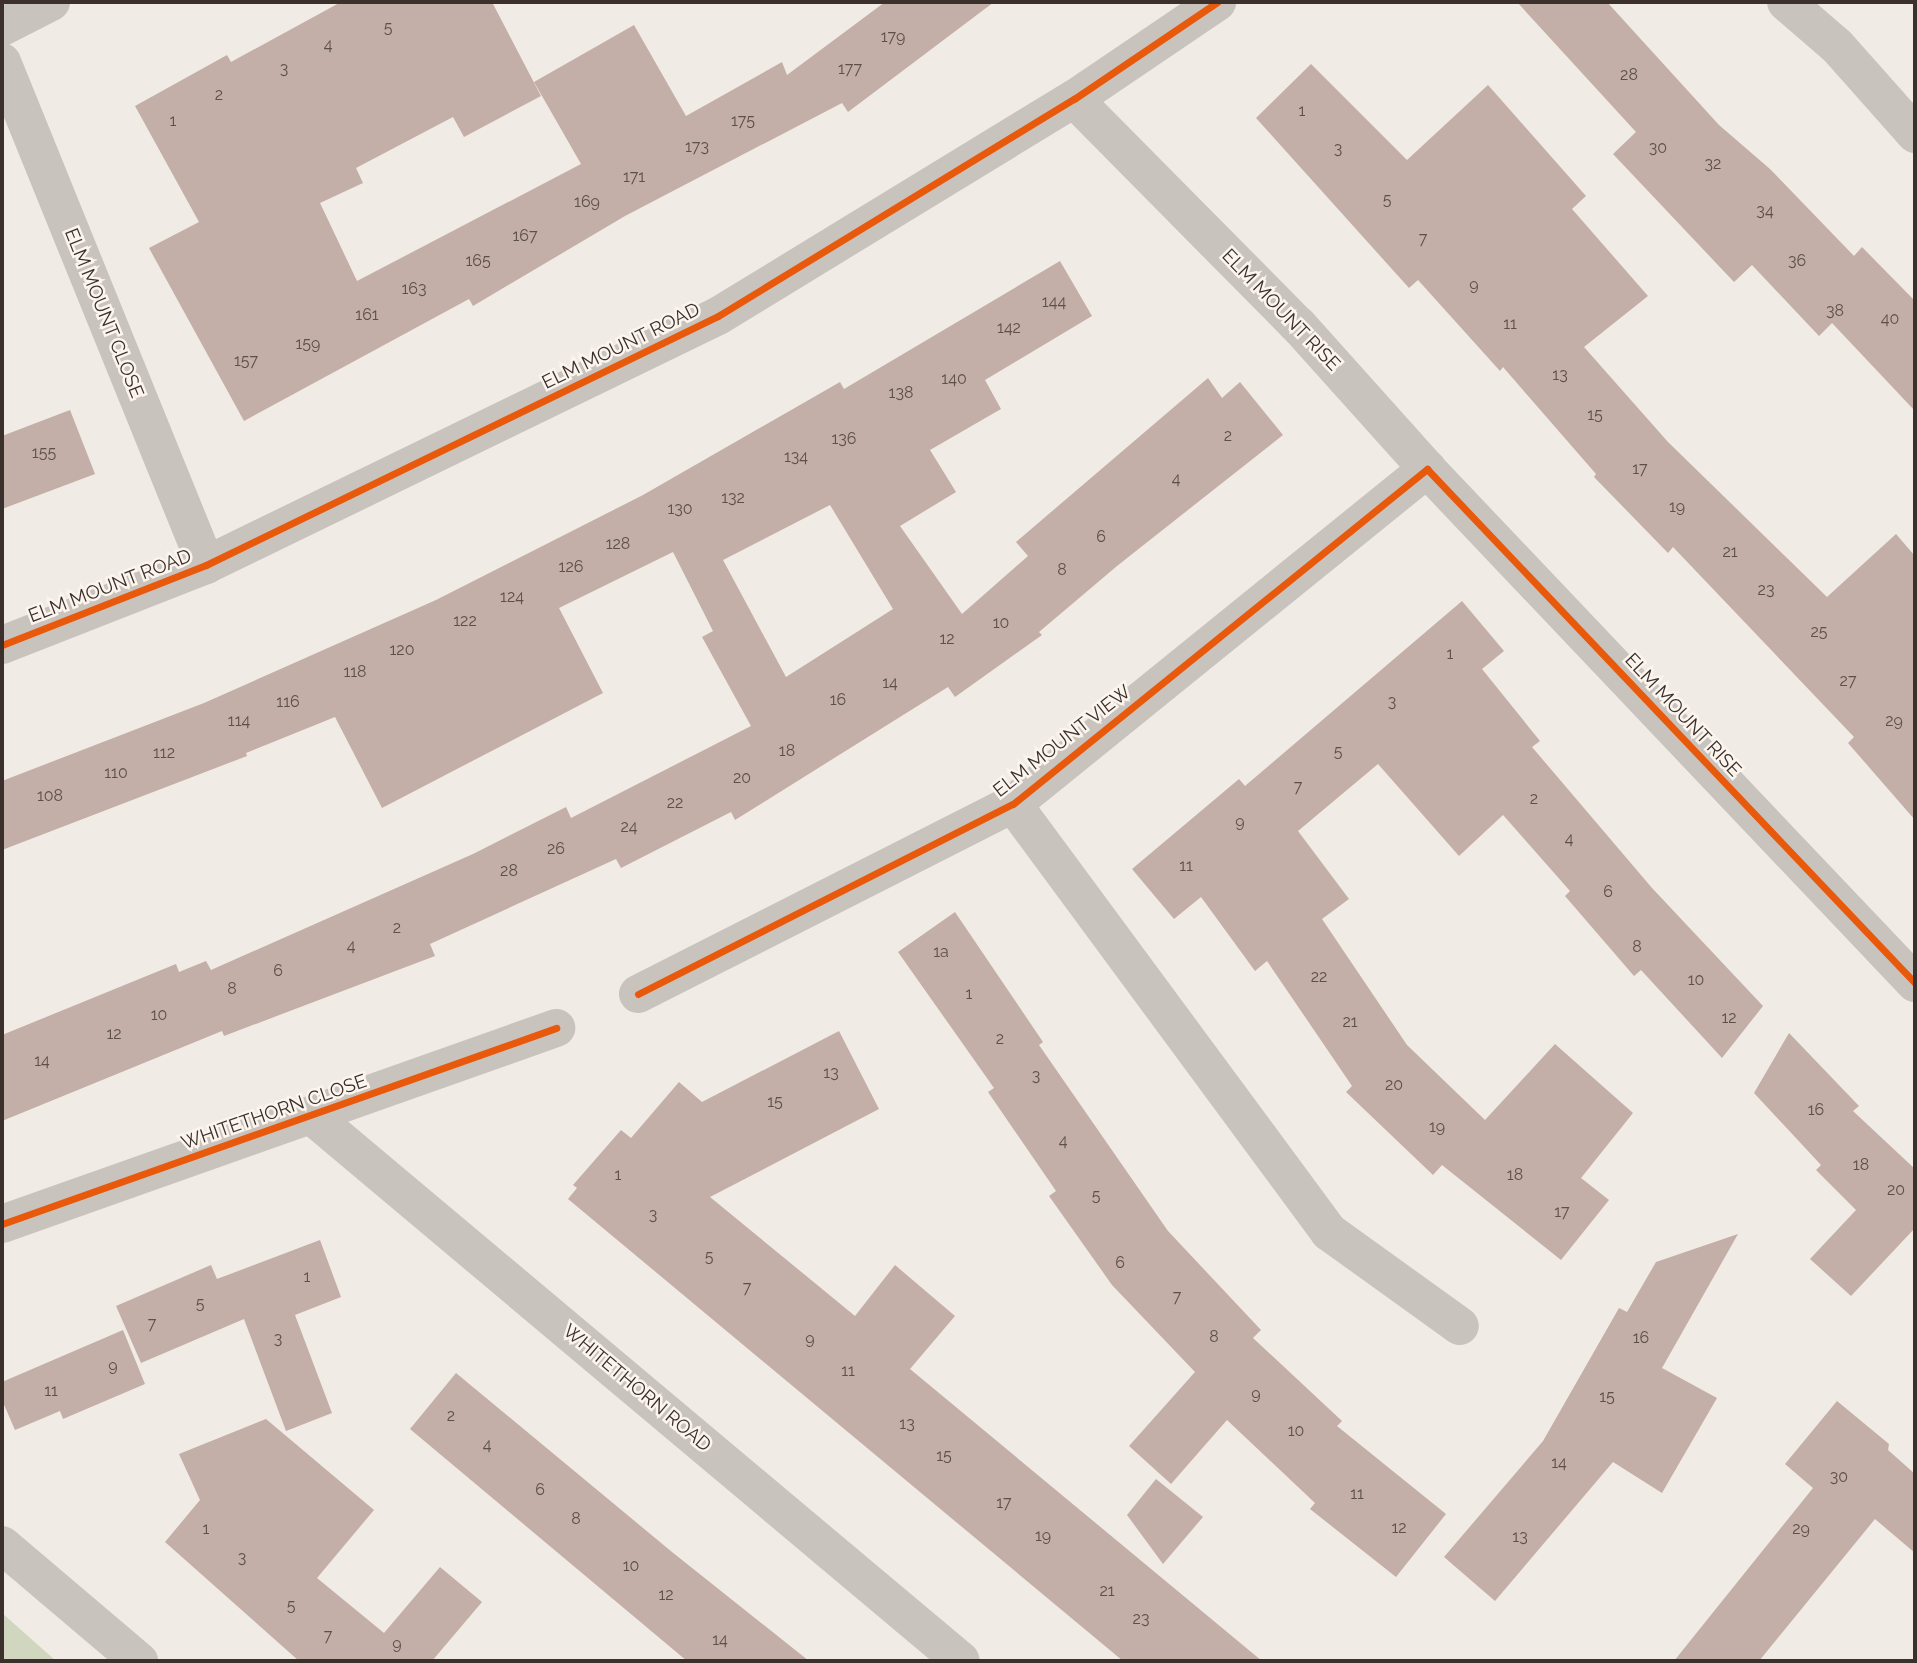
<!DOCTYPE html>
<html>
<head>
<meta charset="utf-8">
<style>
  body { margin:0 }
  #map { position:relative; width:1917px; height:1663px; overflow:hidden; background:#f0ebe5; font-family:Raleway,sans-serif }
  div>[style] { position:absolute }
  .green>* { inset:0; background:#d1d6bf }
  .building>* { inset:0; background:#c3afa7 }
  .minor>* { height:38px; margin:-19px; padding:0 19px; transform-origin:19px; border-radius:19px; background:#c9c3be }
  .cycleway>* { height:7px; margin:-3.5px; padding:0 3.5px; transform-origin:3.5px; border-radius:3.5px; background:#e8590c }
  span { translate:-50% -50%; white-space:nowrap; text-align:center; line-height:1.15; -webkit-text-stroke:5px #fbf5ee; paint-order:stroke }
  .number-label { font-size:16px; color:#5d504a }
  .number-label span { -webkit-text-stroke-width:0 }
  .street-label { font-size:19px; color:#3b302b }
  .frame { position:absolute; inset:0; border:4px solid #3b302b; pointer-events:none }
</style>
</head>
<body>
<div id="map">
  <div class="green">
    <div style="clip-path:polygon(2px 1613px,56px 1661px,2px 1661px)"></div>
  </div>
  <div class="building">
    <div style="clip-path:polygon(341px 2px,492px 2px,541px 96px,464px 137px,453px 117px,356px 168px,363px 183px,320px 203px,357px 281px,581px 164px,534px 82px,634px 25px,686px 116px,782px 62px,787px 75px,885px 2px,994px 2px,848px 112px,842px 103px,625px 216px,473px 306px,469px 299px,244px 421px,149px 248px,199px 222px,135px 106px,227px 55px,231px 62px)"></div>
    <div style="clip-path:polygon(1517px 2px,1607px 2px,1719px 125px,1770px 169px,1854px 256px,1862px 247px,1915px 301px,1915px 411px,1832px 323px,1819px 336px,1752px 265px,1734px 282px,1613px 154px,1636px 132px)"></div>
    <div style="clip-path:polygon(1311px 64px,1407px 160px,1488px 85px,1586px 196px,1572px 209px,1648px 296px,1584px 347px,1668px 442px,1827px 597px,1896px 534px,1915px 556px,1915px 820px,1848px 743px,1854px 737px,1673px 547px,1668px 553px,1594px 477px,1596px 474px,1503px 367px,1500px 371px,1418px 280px,1409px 288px,1256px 118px)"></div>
    <div style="clip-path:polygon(evenodd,1060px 261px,1092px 316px,985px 380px,1001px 409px,930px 450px,956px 492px,900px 526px,962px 614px,1028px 556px,1016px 542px,1208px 378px,1222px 398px,1240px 382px,1283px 435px,1117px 566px,1039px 632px,1042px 635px,955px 697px,948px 687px,735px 820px,731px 812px,621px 868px,616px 859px,430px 944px,435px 956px,224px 1036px,222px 1031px,2px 1121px,2px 1035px,176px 964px,179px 972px,206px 961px,211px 970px,473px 854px,566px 807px,571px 818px,751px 726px,702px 637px,713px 631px,673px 552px,559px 608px,603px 693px,382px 808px,335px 717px,246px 753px,247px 756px,2px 850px,2px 781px,204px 703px,436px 600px,643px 495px,840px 382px,844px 389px,1060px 261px,830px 505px,893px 609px,786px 677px,723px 560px,830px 505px)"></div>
    <div style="clip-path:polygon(70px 410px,95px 474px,2px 509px,2px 436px)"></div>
    <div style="clip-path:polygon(1462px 601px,1504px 651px,1482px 669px,1540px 741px,1532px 747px,1652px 888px,1763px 1006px,1722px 1058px,1641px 970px,1634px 976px,1565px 896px,1570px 891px,1503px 815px,1459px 856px,1378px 764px,1298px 831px,1349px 899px,1322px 919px,1407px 1045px,1485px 1120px,1555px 1044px,1633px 1113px,1581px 1178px,1609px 1200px,1561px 1260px,1442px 1165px,1433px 1175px,1346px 1092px,1352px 1086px,1267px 961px,1255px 971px,1201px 897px,1174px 919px,1132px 869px,1239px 779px,1245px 786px)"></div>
    <div style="clip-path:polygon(955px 912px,1043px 1042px,1039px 1045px,1168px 1231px,1261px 1330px,1253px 1338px,1342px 1421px,1337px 1426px,1446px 1514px,1396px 1577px,1310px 1509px,1315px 1503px,1227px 1420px,1171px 1484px,1129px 1446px,1195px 1372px,1112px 1285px,1049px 1196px,1056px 1191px,988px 1092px,994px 1088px,898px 952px)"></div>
    <div style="clip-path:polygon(839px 1031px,879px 1109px,710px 1197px,855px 1316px,895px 1265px,955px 1316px,910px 1369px,1262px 1661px,1123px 1661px,568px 1199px,577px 1188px,573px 1185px,621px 1130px,631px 1138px,679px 1082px,702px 1102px)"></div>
    <div style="clip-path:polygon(1789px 1033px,1859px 1106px,1853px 1111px,1915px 1169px,1915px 1228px,1851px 1296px,1810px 1259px,1856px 1210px,1816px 1170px,1821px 1165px,1754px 1093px)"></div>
    <div style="clip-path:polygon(1738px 1234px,1662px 1368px,1717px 1398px,1662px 1493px,1613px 1462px,1495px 1601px,1444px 1557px,1543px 1441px,1619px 1308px,1627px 1312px,1656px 1262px)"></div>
    <div style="clip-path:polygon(320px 1240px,341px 1297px,295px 1315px,332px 1413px,286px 1431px,244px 1319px,141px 1363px,116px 1306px,211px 1265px,217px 1279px)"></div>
    <div style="clip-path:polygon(123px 1330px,145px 1384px,63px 1419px,60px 1411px,15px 1430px,2px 1400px,2px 1382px)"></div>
    <div style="clip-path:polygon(456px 1373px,672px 1552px,809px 1661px,687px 1661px,410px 1429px)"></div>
    <div style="clip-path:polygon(1837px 1401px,1889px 1444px,1888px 1450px,1915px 1474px,1915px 1553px,1875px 1519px,1759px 1661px,1674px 1661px,1813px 1488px,1785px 1464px)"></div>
    <div style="clip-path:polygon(266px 1419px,374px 1510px,317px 1578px,384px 1633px,440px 1567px,482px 1602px,432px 1661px,299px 1661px,165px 1542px,200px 1500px,179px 1454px)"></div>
    <div style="clip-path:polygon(1156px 1479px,1203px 1517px,1163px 1564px,1127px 1515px)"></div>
  </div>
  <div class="minor">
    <div style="left:1786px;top:2px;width:67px;rotate:40.8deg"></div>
    <div style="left:1837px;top:46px;width:118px;rotate:48.4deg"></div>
    <div style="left:2px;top:27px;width:55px;rotate:-27deg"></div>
    <div style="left:2px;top:62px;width:543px;rotate:67.92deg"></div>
    <div style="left:1074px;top:99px;width:318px;rotate:45.3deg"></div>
    <div style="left:1298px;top:325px;width:193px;rotate:48.1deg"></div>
    <div style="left:1427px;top:469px;width:709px;rotate:46.49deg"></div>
    <div style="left:2px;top:645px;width:219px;rotate:-21.4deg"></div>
    <div style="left:206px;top:565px;width:569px;rotate:-25.93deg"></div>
    <div style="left:718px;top:316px;width:417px;rotate:-31.4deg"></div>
    <div style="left:1074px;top:99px;width:173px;rotate:-34.1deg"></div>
    <div style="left:1013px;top:804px;width:532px;rotate:53.56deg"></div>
    <div style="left:1329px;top:1232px;width:161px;rotate:35.7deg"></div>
    <div style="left:638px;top:994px;width:420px;rotate:-26.9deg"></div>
    <div style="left:1013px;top:804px;width:533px;rotate:-38.98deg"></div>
    <div style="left:312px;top:1116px;width:847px;rotate:40.02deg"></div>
    <div style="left:2px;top:1224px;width:588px;rotate:-19.48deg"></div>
    <div style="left:2px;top:1545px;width:180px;rotate:40.3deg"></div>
  </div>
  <div class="cycleway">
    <div style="left:2px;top:645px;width:219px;rotate:-21.4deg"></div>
    <div style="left:206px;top:565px;width:569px;rotate:-25.93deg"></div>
    <div style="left:718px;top:316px;width:417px;rotate:-31.4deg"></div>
    <div style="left:1074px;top:99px;width:173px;rotate:-34.1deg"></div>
    <div style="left:638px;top:994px;width:420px;rotate:-26.9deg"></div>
    <div style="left:1013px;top:804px;width:533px;rotate:-38.98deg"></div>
    <div style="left:1427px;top:469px;width:709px;rotate:46.49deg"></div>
    <div style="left:2px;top:1224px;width:588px;rotate:-19.48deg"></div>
  </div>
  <div class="number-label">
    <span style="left:388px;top:28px">5</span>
    <span style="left:893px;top:37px">179</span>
    <span style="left:328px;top:45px">4</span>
    <span style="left:284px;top:69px">3</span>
    <span style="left:850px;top:69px">177</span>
    <span style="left:1629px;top:75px">28</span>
    <span style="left:219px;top:95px">2</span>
    <span style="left:1302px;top:111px">1</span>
    <span style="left:173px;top:121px">1</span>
    <span style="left:743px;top:121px">175</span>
    <span style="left:697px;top:147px">173</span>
    <span style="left:1658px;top:148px">30</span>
    <span style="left:1338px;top:149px">3</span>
    <span style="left:1713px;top:164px">32</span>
    <span style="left:634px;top:177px">171</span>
    <span style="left:1387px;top:200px">5</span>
    <span style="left:587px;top:202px">169</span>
    <span style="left:1765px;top:211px">34</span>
    <span style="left:525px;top:236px">167</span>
    <span style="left:1423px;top:239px">7</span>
    <span style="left:478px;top:261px">165</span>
    <span style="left:1797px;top:261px">36</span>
    <span style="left:1474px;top:285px">9</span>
    <span style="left:414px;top:289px">163</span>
    <span style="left:1054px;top:302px">144</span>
    <span style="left:1835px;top:311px">38</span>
    <span style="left:367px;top:315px">161</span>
    <span style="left:1890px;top:319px">40</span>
    <span style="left:1510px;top:324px">11</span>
    <span style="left:1009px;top:328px">142</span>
    <span style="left:308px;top:344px">159</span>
    <span style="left:246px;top:361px">157</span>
    <span style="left:1560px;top:375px">13</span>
    <span style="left:954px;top:379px">140</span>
    <span style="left:901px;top:393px">138</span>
    <span style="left:1595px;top:415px">15</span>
    <span style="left:1228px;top:436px">2</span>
    <span style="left:844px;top:439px">136</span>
    <span style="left:44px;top:453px">155</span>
    <span style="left:796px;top:457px">134</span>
    <span style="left:1640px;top:469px">17</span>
    <span style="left:1176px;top:479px">4</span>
    <span style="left:733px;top:498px">132</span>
    <span style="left:1677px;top:507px">19</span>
    <span style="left:680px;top:509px">130</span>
    <span style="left:1101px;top:537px">6</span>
    <span style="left:618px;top:544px">128</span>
    <span style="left:1730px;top:552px">21</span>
    <span style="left:571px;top:567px">126</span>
    <span style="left:1062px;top:570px">8</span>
    <span style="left:1766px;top:590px">23</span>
    <span style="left:512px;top:597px">124</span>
    <span style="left:465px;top:621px">122</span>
    <span style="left:1001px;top:623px">10</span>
    <span style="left:1819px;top:632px">25</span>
    <span style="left:947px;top:639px">12</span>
    <span style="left:402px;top:650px">120</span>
    <span style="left:1450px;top:654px">1</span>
    <span style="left:355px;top:672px">118</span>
    <span style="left:1848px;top:681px">27</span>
    <span style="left:890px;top:683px">14</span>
    <span style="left:838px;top:700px">16</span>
    <span style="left:288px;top:702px">116</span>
    <span style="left:1392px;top:702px">3</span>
    <span style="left:239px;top:721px">114</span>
    <span style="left:1894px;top:721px">29</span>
    <span style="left:787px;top:751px">18</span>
    <span style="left:1338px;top:752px">5</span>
    <span style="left:164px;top:753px">112</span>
    <span style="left:116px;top:773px">110</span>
    <span style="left:742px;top:778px">20</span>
    <span style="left:1298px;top:787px">7</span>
    <span style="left:50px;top:796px">108</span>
    <span style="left:1534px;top:799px">2</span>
    <span style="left:675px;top:803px">22</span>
    <span style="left:1240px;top:822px">9</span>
    <span style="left:629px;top:827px">24</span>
    <span style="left:1569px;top:839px">4</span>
    <span style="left:556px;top:849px">26</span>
    <span style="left:1186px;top:866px">11</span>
    <span style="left:509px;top:871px">28</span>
    <span style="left:1608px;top:892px">6</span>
    <span style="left:397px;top:928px">2</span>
    <span style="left:351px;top:946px">4</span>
    <span style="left:1637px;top:947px">8</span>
    <span style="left:941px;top:952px">1a</span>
    <span style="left:278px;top:971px">6</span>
    <span style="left:1319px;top:977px">22</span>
    <span style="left:1696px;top:980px">10</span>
    <span style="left:232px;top:989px">8</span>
    <span style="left:969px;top:994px">1</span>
    <span style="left:159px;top:1015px">10</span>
    <span style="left:1729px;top:1018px">12</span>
    <span style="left:1350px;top:1022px">21</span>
    <span style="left:114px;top:1034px">12</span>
    <span style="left:1000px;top:1039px">2</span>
    <span style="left:42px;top:1061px">14</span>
    <span style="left:831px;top:1073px">13</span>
    <span style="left:1036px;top:1076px">3</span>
    <span style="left:1394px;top:1085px">20</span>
    <span style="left:775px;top:1102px">15</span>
    <span style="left:1816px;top:1110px">16</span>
    <span style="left:1437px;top:1127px">19</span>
    <span style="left:1063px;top:1141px">4</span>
    <span style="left:1861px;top:1165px">18</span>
    <span style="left:618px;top:1175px">1</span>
    <span style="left:1515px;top:1175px">18</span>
    <span style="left:1896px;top:1190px">20</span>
    <span style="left:1096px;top:1196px">5</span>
    <span style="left:1562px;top:1212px">17</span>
    <span style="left:653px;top:1215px">3</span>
    <span style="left:709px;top:1257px">5</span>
    <span style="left:1120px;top:1263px">6</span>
    <span style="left:307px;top:1277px">1</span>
    <span style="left:747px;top:1288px">7</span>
    <span style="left:1177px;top:1297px">7</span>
    <span style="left:200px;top:1304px">5</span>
    <span style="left:152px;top:1324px">7</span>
    <span style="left:1214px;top:1337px">8</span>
    <span style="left:1641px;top:1338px">16</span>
    <span style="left:278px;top:1339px">3</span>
    <span style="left:810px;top:1339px">9</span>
    <span style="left:113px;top:1366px">9</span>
    <span style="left:848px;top:1371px">11</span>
    <span style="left:51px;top:1391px">11</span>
    <span style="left:1256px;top:1394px">9</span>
    <span style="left:1607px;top:1397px">15</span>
    <span style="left:451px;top:1416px">2</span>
    <span style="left:907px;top:1424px">13</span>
    <span style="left:1296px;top:1431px">10</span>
    <span style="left:487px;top:1445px">4</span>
    <span style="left:944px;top:1456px">15</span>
    <span style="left:1559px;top:1463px">14</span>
    <span style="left:1839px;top:1477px">30</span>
    <span style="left:540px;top:1490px">6</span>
    <span style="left:1357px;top:1494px">11</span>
    <span style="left:1004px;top:1503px">17</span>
    <span style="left:576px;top:1519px">8</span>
    <span style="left:1399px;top:1528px">12</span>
    <span style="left:206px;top:1529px">1</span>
    <span style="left:1801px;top:1529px">29</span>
    <span style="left:1043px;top:1536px">19</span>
    <span style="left:1520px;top:1537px">13</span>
    <span style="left:242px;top:1558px">3</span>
    <span style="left:631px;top:1566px">10</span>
    <span style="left:1107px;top:1591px">21</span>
    <span style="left:666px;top:1595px">12</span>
    <span style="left:291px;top:1606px">5</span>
    <span style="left:1141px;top:1619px">23</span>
    <span style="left:328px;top:1636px">7</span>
    <span style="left:720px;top:1640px">14</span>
    <span style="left:397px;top:1644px">9</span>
  </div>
  <div class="street-label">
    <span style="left:1281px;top:310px;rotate:46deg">ELM MOUNT RISE</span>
    <span style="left:104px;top:313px;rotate:68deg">ELM MOUNT CLOSE</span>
    <span style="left:621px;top:346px;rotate:-26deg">ELM MOUNT ROAD</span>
    <span style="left:110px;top:586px;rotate:-21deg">ELM MOUNT ROAD</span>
    <span style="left:1683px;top:715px;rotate:47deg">ELM MOUNT RISE</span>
    <span style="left:1062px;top:741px;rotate:-38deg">ELM MOUNT VIEW</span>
    <span style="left:274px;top:1112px;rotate:-19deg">WHITETHORN CLOSE</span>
    <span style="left:637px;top:1388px;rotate:40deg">WHITETHORN ROAD</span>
  </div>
  <div class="frame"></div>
</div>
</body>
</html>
